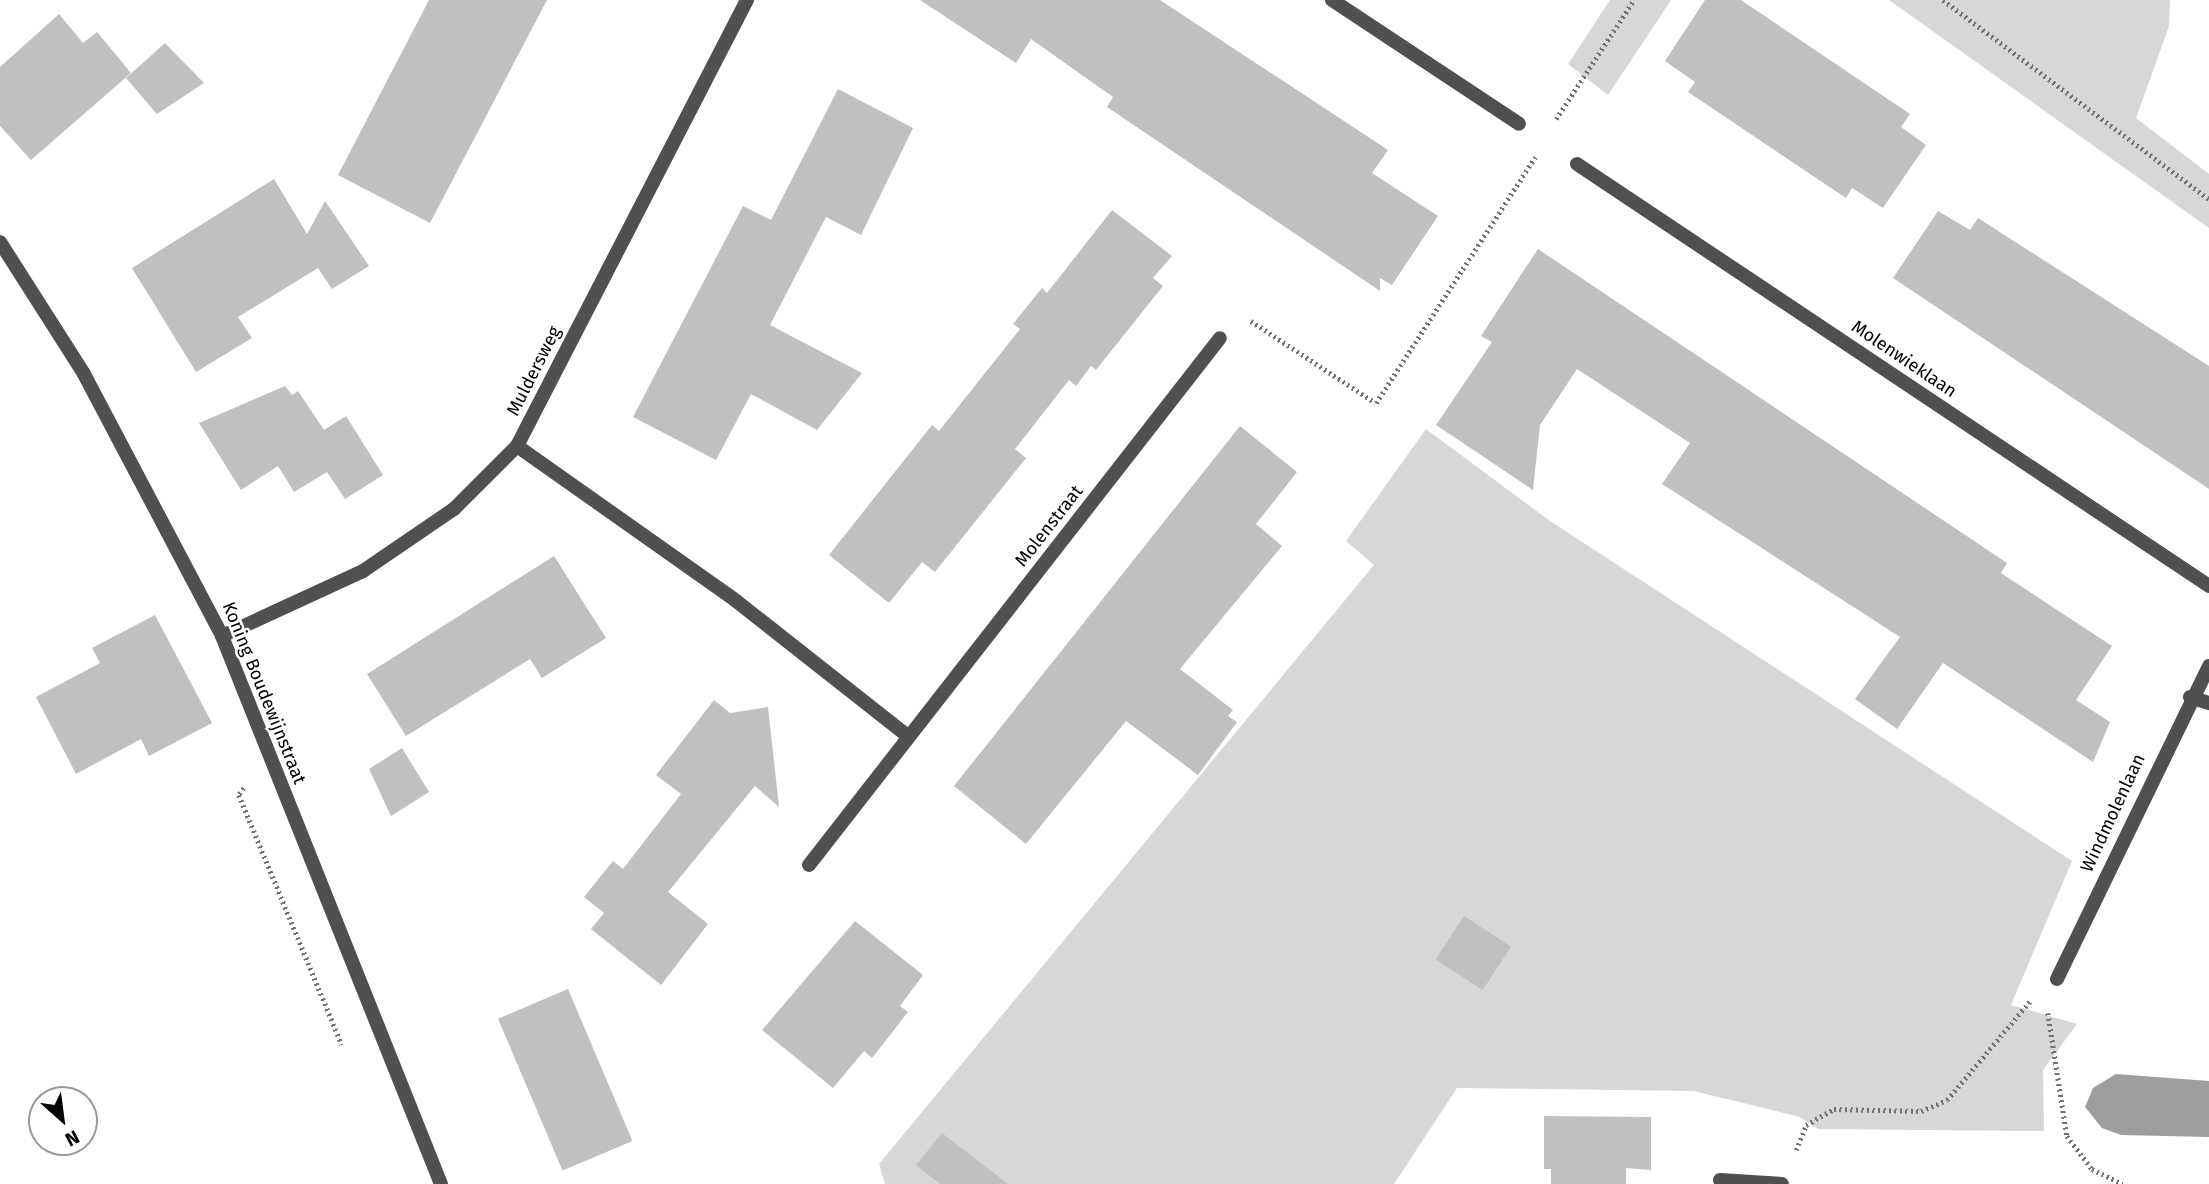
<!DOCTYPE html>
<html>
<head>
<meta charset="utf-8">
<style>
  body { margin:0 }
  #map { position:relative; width:2209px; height:1184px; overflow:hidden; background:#fff; font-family:"Fira Sans",sans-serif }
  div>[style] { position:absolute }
  .green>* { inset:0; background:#d7d7d7 }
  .water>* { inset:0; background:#9e9e9e }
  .building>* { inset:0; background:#c0c0c0; transform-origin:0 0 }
  .path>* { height:4.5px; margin-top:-2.25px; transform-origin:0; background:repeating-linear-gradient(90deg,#727272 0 2px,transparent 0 5.5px) }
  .minor>* { height:14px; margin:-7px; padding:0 7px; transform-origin:7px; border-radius:7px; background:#505050 }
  span { translate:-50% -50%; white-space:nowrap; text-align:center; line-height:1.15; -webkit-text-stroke:5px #fff; paint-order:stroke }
  .street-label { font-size:18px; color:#000 }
  .north { position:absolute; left:28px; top:1086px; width:70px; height:70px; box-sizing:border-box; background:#fff; border:2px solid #999; border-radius:50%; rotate:152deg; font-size:19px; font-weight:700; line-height:28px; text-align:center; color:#000 }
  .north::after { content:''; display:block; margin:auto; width:24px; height:32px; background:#000; clip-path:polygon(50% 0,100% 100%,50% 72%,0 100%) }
</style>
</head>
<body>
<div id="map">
  <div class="green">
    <div style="clip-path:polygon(1610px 0,1671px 0,1608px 95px,1568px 64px)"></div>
    <div style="clip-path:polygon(1889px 0,2170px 0,2169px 26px,2136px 118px,2209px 174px,2209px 228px)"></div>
    <div style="clip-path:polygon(1426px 429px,1550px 521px,2072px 861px,2011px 1005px,2077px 1024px,2043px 1070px,2044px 1131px,1818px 1129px,1800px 1117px,1694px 1091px,1457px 1088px,1394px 1184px,885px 1184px,879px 1164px,1374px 565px,1346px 541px)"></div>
  </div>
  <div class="water">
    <div style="clip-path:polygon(2116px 1074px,2209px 1081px,2209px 1137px,2121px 1135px,2102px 1128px,2085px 1107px,2093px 1088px)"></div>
  </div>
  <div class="building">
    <div style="clip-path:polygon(429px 0,547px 0,430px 223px,338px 175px)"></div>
    <div style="clip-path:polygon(920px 0,1160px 0,1388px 150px,1372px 173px,1438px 216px,1392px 285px,1380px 278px,1380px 291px,1107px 107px,1113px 97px,1031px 39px,1016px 63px)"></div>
    <div style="clip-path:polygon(1705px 0,1741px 0,1910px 114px,1901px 127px,1926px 145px,1883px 208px,1852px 188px,1846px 198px,1688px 92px,1695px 82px,1665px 61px)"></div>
    <div style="clip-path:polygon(59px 14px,83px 43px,97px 32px,131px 73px,31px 160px,0 126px,0 67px)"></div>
    <div style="clip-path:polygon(165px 43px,204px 83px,157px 114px,126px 78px)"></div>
    <div style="clip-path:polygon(838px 89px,913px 128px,861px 235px,826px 217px,770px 325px,862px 373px,817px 430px,751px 394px,716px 460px,633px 417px,743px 206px,771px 220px)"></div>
    <div style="clip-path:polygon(274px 179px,307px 234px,325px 201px,369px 266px,332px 289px,318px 268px,238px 317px,252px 338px,196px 372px,132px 268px)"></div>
    <div style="clip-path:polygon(1112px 210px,1172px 256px,1153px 278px,1163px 286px,1096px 370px,1091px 366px,1076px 386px,1069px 380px,1015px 449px,1026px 458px,935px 572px,922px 562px,889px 603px,829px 555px,932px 425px,939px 431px,1020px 329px,1013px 324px,1042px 288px,1047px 293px)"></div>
    <div style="clip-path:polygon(1938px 211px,1970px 230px,1978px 218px,2209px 366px,2209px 489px,1893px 278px)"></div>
    <div style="clip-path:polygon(1538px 249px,2007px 563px,2001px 573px,2112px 646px,2076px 700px,2110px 722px,2093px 762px,1943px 663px,1897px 729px,1855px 699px,1900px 637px,1662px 484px,1690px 443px,1577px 369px,1540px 425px,1533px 490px,1436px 425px,1492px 342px,1481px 336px)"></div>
    <div style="clip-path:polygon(285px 386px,292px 395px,298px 391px,324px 430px,346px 416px,383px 475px,345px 499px,327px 472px,294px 492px,278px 466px,241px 490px,199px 423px)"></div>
    <div style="clip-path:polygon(1240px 426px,1297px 472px,1256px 524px,1282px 546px,1180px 669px,1233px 710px,1228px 716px,1237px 722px,1198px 775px,1126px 721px,1026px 844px,954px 786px)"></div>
    <div style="clip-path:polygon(554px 556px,606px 638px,542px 678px,530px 659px,406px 736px,367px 674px)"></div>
    <div style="clip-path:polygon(155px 615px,212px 723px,149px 756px,141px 739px,76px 774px,36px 697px,100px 663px,92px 648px)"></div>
    <div style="clip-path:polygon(714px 700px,730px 713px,768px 707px,779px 807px,755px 786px,668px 892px,708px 924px,661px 985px,591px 929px,604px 913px,584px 897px,613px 861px,623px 869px,681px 794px,656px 775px)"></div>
    <div style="clip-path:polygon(402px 748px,429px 792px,391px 816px,369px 769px)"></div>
    <div style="left:1464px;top:916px;width:56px;height:52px;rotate:33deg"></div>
    <div style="clip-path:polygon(855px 921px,923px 975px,900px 1006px,908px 1012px,872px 1058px,864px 1051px,833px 1088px,762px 1030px)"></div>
    <div style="left:568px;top:989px;width:165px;height:76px;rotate:67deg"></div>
    <div style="clip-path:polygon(1544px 1116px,1651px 1117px,1651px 1170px,1626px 1168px,1626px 1184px,1551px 1184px,1551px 1169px,1544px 1169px)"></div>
    <div style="clip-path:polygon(942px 1133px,1008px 1184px,940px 1184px,916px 1165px)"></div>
  </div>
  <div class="path">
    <div style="left:1943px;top:0;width:332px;rotate:36.8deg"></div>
    <div style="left:1556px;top:119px;width:142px;rotate:-56.8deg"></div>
    <div style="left:1251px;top:321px;width:149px;rotate:33.3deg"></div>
    <div style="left:1376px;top:403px;width:293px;rotate:-57.1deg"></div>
    <div style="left:244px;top:788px;width:9px;rotate:126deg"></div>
    <div style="left:239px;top:795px;width:270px;rotate:67.6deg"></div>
    <div style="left:2048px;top:1013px;width:124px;rotate:81.2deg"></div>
    <div style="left:2067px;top:1136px;width:41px;rotate:52.9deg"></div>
    <div style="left:2092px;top:1169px;width:34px;rotate:26deg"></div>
    <div style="left:1796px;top:1150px;width:27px;rotate:-68deg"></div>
    <div style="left:1806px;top:1125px;width:32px;rotate:-30deg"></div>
    <div style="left:1834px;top:1109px;width:87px;rotate:1.3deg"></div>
    <div style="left:1921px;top:1111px;width:28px;rotate:-23deg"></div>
    <div style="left:1947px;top:1100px;width:129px;rotate:-50deg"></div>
  </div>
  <div class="minor">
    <div style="left:1332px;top:0;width:224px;rotate:33.5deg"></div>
    <div style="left:1577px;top:164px;width:760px;rotate:33.73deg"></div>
    <div style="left:0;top:242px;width:156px;rotate:57.5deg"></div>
    <div style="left:84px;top:374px;width:296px;rotate:62.2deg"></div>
    <div style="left:222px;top:636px;width:590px;rotate:68.22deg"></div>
    <div style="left:517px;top:446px;width:267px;rotate:35.2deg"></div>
    <div style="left:735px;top:600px;width:221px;rotate:38.2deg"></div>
    <div style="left:222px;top:636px;width:155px;rotate:-24.7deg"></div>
    <div style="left:363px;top:571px;width:110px;rotate:-34.3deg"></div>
    <div style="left:454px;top:509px;width:89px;rotate:-45deg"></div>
    <div style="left:517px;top:446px;width:502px;rotate:-62.72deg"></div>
    <div style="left:2190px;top:697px;width:20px;rotate:18deg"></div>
    <div style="left:809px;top:865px;width:668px;rotate:-52.05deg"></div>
    <div style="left:2057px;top:979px;width:348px;rotate:-64.1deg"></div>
    <div style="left:1720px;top:1180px;width:62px;rotate:3.7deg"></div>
  </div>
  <div class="street-label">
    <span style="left:1904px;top:359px;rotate:34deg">Molenwieklaan</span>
    <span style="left:534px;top:371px;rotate:-63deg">Muldersweg</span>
    <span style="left:1049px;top:526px;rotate:-52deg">Molenstraat</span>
    <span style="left:264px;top:693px;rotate:68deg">Koning Boudewijnstraat</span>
    <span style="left:2113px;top:813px;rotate:-65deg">Windmolenlaan</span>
  </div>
  <div class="north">N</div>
</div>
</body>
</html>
